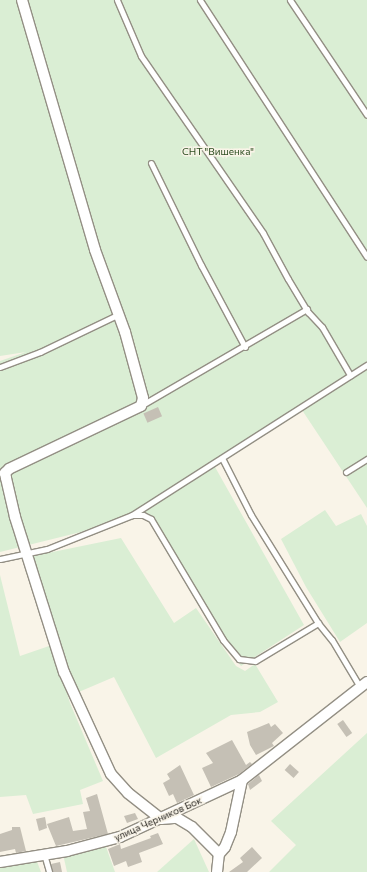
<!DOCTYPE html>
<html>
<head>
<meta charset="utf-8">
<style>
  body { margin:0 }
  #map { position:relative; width:367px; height:872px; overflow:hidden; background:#f9f4e8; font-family:Commissioner,sans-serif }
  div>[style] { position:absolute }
  .green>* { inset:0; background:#daeed4 }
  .building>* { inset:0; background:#c5c0b5; transform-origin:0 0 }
  .roads { filter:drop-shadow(1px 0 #938f84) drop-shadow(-1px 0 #938f84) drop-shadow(0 1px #938f84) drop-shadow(0 -1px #938f84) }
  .lane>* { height:5px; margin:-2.5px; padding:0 2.5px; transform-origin:2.5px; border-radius:2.5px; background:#fff }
  .street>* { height:10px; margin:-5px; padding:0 5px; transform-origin:5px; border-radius:5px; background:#fff }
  span { translate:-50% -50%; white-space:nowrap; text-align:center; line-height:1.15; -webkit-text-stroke:3px #f9f4e8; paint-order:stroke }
  .park-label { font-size:10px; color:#2b4c1f }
  .street-label { font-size:10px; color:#2a2824 }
</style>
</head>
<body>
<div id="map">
  <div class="green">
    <div style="clip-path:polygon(0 0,367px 0,367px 508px,302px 410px,215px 467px,304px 625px,241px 666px,216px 633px,150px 522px,142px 518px,125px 515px,81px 532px,0 552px,0 361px,26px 352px,0 356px)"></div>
    <div style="clip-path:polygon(325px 510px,336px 526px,361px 514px,367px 526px,367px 623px,340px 642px,306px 587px,281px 539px)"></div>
    <div style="clip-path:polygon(121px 538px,174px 623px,196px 608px,236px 666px,245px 671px,255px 664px,278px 702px,260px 712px,231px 715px,156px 758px,114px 677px,74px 694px,33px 556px)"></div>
    <div style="clip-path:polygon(0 575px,20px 656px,52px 645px,70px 703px,103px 781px,80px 790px,83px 804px,33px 814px,26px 795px,0 797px)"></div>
    <div style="clip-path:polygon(367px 733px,367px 872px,269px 872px,296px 845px,271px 821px)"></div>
    <div style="clip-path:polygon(194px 839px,209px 872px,157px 872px)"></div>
    <div style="clip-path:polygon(105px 844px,115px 872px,67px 872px,63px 854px)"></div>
    <div style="clip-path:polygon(36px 859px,41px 872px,0 872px,0 865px)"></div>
  </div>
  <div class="building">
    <div style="left:158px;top:407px;width:10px;height:16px;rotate:66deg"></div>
    <div style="left:343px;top:720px;width:16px;height:7px;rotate:55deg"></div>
    <div style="clip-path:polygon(269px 723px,271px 727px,275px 724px,283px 733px,272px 743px,274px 746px,256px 755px,250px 745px,247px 732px)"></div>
    <div style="clip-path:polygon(232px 740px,246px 765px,250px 762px,252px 764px,239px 774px,211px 787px,202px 768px,213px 763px,206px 753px)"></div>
    <div style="left:290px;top:764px;width:12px;height:8px;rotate:42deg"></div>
    <div style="clip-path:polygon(180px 765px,194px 795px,177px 803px,173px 794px,169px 796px,163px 783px,170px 779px,167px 774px)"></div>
    <div style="clip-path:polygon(259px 775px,262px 781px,250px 790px,248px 784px)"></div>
    <div style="clip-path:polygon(97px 794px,108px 834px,56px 846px,47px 824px,69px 817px,73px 831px,87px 829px,83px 812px,90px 811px,86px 798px)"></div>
    <div style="clip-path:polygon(135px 813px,138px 819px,127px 823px,124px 816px)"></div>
    <div style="clip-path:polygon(45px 817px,47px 828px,39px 831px,36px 819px)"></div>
    <div style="clip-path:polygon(12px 827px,20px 827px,26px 851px,16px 853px,15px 849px,0 852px,0 834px,12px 830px)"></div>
    <div style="clip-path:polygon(158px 833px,163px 844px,139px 853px,142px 862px,128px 867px,126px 861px,114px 866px,108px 849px,120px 844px,121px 849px,151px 838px,150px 836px)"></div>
    <div style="clip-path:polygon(252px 847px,262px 858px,247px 872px,229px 872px,243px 862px,240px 858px)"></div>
    <div style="clip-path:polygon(60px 862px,62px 872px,53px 872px,51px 864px)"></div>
  </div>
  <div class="roads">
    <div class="lane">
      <div style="left:117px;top:0;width:61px;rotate:66.8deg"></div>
      <div style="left:141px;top:56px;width:215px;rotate:55.4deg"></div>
      <div style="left:263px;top:233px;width:52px;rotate:61.5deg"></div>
      <div style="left:288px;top:279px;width:39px;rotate:59deg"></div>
      <div style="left:308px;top:312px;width:21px;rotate:47deg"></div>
      <div style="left:322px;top:327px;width:56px;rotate:59.7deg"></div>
      <div style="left:200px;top:0;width:306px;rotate:57deg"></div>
      <div style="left:290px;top:0;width:138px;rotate:56.2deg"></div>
      <div style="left:151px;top:163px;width:114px;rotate:63.9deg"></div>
      <div style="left:201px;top:265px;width:93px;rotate:61.8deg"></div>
      <div style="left:0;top:367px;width:43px;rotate:-20.6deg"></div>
      <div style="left:40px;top:352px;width:85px;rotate:-25.7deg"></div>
      <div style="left:142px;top:405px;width:191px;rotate:-30.2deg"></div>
      <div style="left:222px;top:458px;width:64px;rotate:63deg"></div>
      <div style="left:251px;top:515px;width:127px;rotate:58.2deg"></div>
      <div style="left:346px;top:472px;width:25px;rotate:-32deg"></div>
      <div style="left:133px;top:515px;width:10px"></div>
      <div style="left:143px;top:515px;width:9px;rotate:27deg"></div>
      <div style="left:151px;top:519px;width:141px;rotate:59.2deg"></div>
      <div style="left:223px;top:640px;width:25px;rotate:50deg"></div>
      <div style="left:239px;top:659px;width:16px;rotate:7deg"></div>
      <div style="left:255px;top:661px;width:74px;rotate:-31.1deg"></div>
      <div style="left:318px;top:623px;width:22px;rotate:51deg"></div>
      <div style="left:332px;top:640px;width:55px;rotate:59.2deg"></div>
      <div style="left:0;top:559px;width:48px;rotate:-12deg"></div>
      <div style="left:47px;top:549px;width:92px;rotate:-21.8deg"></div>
      <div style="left:132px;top:515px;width:279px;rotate:-32.6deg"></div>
      <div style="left:44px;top:854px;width:19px;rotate:74deg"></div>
    </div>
    <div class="street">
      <div style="left:22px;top:0;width:260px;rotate:73.7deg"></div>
      <div style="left:95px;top:250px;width:87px;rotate:69.9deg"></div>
      <div style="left:125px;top:332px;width:68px;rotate:74.7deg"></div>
      <div style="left:143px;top:398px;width:8px;rotate:104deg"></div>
      <div style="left:141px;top:406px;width:146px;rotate:154.5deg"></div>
      <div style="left:9px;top:469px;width:6px;rotate:135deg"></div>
      <div style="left:5px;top:473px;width:5px;rotate:79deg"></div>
      <div style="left:6px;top:478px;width:40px;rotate:77deg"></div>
      <div style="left:15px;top:517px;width:163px;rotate:72.5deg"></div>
      <div style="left:64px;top:672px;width:112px;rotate:65.3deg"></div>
      <div style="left:111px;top:774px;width:25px;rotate:48deg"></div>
      <div style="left:128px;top:793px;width:42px;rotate:38.2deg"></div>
      <div style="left:161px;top:819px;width:16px;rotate:-4deg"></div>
      <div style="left:177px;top:818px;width:17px;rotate:31deg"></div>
      <div style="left:192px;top:827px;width:38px;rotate:45deg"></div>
      <div style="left:0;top:862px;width:68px;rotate:-9.3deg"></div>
      <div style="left:67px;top:851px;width:55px;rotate:-14.8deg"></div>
      <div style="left:120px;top:837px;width:135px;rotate:-25deg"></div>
      <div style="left:242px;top:780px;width:159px;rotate:-38.1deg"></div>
      <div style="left:217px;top:872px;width:18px;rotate:-84deg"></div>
      <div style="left:219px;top:854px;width:9px;rotate:-49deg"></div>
      <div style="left:225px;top:847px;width:16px;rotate:-68deg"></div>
      <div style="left:231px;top:832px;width:53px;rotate:-78.1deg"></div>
    </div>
  </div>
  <div class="park-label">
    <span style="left:218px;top:152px">СНТ "Вишенка"</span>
  </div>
  <div class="street-label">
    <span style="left:158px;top:819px;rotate:-24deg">улица Черников Бок</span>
  </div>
</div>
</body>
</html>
